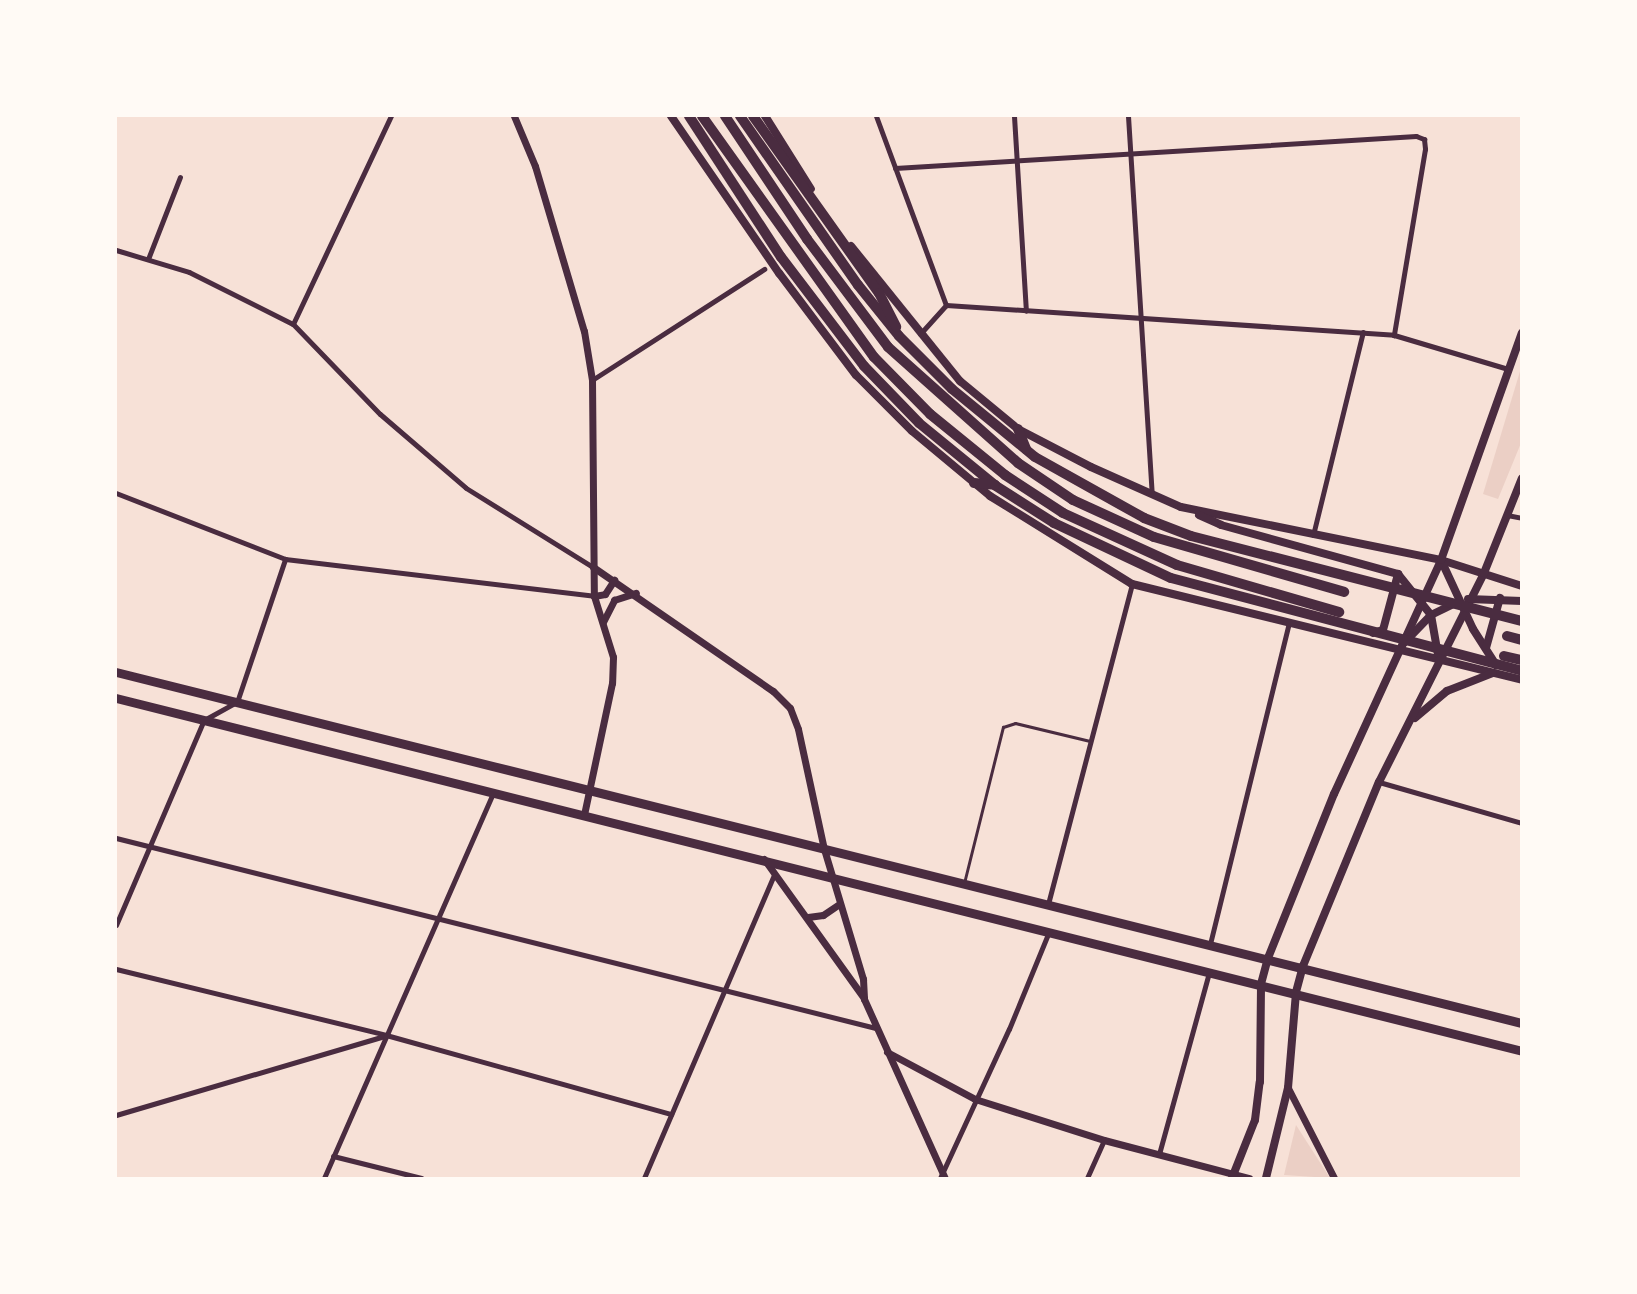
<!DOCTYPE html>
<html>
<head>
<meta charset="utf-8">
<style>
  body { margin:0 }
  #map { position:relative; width:1637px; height:1294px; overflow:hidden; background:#f7e1d7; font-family:"Alegreya Sans",sans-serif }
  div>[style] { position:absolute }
  .green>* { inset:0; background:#ebcfc5 }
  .service>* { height:3px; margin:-1.5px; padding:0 1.5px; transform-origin:1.5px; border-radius:1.5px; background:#4a2c40 }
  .minor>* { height:5px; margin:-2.5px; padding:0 2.5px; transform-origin:2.5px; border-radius:2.5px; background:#4a2c40 }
  .tertiary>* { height:7px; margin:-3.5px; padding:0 3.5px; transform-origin:3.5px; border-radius:3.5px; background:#4a2c40 }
  .secondary>* { height:8px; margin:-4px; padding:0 4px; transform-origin:4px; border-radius:4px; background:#4a2c40 }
  .primary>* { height:9px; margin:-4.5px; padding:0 4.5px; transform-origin:4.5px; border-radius:4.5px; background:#4a2c40 }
  .motorway>* { height:10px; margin:-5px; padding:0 5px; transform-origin:5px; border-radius:5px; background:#4a2c40 }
  span { translate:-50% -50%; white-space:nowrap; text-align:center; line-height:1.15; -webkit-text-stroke:6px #fffaf5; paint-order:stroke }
  .frame { position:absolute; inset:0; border:117px solid #fffaf5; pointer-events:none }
</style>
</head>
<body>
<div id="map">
  <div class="green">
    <div style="clip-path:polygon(1521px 368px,1521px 443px,1498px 499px,1483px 494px)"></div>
    <div style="clip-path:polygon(1296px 1125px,1330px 1178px,1284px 1175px)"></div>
  </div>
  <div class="service">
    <div style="left:964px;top:883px;width:161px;rotate:-76deg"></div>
    <div style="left:1003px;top:727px;width:13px;rotate:-18deg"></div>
    <div style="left:1015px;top:723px;width:77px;rotate:13.5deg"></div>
  </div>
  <div class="minor">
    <div style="left:876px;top:116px;width:202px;rotate:69.7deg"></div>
    <div style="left:1014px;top:116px;width:195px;rotate:86.5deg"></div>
    <div style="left:1128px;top:116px;width:379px;rotate:86.4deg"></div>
    <div style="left:895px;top:168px;width:522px;rotate:-3.51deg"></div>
    <div style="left:1416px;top:136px;width:9px;rotate:21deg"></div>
    <div style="left:1424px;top:139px;width:10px;rotate:84deg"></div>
    <div style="left:1425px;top:149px;width:189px;rotate:99.5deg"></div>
    <div style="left:116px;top:250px;width:76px;rotate:16.8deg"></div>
    <div style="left:189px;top:272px;width:116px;rotate:26.6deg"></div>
    <div style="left:293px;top:324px;width:125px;rotate:46deg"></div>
    <div style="left:380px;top:414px;width:113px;rotate:40.7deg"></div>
    <div style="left:466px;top:488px;width:150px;rotate:31.9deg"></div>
    <div style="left:148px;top:259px;width:88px;rotate:-68.7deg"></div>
    <div style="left:946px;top:305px;width:449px;rotate:3.8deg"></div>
    <div style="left:1394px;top:335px;width:119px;rotate:16.6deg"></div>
    <div style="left:293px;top:324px;width:230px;rotate:-64.8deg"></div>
    <div style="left:920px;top:334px;width:39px;rotate:-48deg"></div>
    <div style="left:592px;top:380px;width:205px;rotate:-32.8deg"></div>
    <div style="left:116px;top:493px;width:181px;rotate:21.3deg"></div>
    <div style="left:285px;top:559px;width:311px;rotate:6.8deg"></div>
    <div style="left:1507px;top:515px;width:15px;rotate:11deg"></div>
    <div style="left:1313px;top:535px;width:209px;rotate:-76.2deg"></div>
    <div style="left:1379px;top:782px;width:149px;rotate:16deg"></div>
    <div style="left:116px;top:838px;width:783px;rotate:14.04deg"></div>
    <div style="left:1048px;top:904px;width:331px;rotate:-75.3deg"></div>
    <div style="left:116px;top:925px;width:223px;rotate:-66.8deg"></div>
    <div style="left:204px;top:720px;width:38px;rotate:-29deg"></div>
    <div style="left:237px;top:702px;width:151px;rotate:-71.4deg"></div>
    <div style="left:1210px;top:944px;width:331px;rotate:-76.2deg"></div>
    <div style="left:116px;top:969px;width:278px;rotate:13.7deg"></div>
    <div style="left:386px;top:1035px;width:296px;rotate:15.5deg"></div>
    <div style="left:116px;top:1115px;width:279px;rotate:-16.4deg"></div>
    <div style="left:1159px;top:1154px;width:189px;rotate:-74.6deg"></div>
    <div style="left:333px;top:1156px;width:91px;rotate:14deg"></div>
    <div style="left:324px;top:1178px;width:420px;rotate:-66.3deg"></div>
    <div style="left:644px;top:1178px;width:330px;rotate:-66.8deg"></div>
    <div style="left:940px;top:1178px;width:164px;rotate:-65.2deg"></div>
    <div style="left:1009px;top:1029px;width:103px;rotate:-67.7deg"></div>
    <div style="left:1087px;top:1178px;width:42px;rotate:-65.9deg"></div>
  </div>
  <div class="tertiary">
    <div style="left:514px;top:116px;width:54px;rotate:67.2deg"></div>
    <div style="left:535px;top:166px;width:172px;rotate:73.5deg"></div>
    <div style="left:584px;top:331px;width:50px;rotate:80.7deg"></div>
    <div style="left:592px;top:380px;width:216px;rotate:89.5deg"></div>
    <div style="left:594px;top:596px;width:64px;rotate:72.7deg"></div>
    <div style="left:613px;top:657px;width:26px;rotate:92deg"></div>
    <div style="left:612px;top:683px;width:135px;rotate:102deg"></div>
    <div style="left:593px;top:567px;width:219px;rotate:34.6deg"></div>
    <div style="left:773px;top:691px;width:24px;rotate:45deg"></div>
    <div style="left:790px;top:708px;width:22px;rotate:69deg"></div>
    <div style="left:798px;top:729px;width:123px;rotate:77.8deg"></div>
    <div style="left:824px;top:849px;width:136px;rotate:73.3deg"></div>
    <div style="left:863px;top:979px;width:20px;rotate:87deg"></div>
    <div style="left:864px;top:999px;width:196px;rotate:65.7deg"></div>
    <div style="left:594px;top:596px;width:11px;rotate:-10deg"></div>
    <div style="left:605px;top:594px;width:17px;rotate:-57deg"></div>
    <div style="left:603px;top:622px;width:25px;rotate:-63deg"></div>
    <div style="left:614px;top:600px;width:23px;rotate:-18deg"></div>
    <div style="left:764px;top:859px;width:171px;rotate:54.3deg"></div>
    <div style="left:808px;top:917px;width:15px;rotate:-8deg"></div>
    <div style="left:823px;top:915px;width:18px;rotate:-34deg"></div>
    <div style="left:887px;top:1052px;width:100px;rotate:28.1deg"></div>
    <div style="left:975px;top:1099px;width:135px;rotate:17.6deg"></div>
    <div style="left:1104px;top:1140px;width:150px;rotate:14.7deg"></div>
    <div style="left:1288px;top:1088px;width:101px;rotate:62.9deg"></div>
  </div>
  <div class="secondary">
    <div style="left:671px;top:116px;width:191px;rotate:55.5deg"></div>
    <div style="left:779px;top:273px;width:128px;rotate:53deg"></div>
    <div style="left:856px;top:375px;width:79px;rotate:45deg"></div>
    <div style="left:912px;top:431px;width:102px;rotate:39.8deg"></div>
    <div style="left:990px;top:496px;width:167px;rotate:31.8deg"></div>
    <div style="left:1132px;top:584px;width:402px;rotate:13.8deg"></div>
    <div style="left:765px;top:116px;width:86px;rotate:57.8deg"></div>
    <div style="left:851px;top:246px;width:174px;rotate:51.1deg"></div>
    <div style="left:960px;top:381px;width:75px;rotate:39.6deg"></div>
    <div style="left:1018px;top:429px;width:82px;rotate:27.5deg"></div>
    <div style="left:1091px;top:467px;width:98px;rotate:24deg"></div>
    <div style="left:1181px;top:507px;width:265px;rotate:11.5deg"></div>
    <div style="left:1441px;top:560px;width:85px;rotate:17.8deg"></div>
    <div style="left:1199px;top:515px;width:24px;rotate:24deg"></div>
    <div style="left:1221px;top:525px;width:184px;rotate:15.5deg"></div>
    <div style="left:1398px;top:574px;width:53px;rotate:51.2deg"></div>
    <div style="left:1431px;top:615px;width:39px;rotate:80deg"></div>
    <div style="left:1441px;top:560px;width:76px;rotate:65.1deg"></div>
    <div style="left:1473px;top:629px;width:43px;rotate:57.4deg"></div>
    <div style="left:1468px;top:599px;width:54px;rotate:2.1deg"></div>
    <div style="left:1373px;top:633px;width:10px;rotate:-17deg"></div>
    <div style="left:1383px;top:630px;width:58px;rotate:-75deg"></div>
    <div style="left:1403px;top:644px;width:40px;rotate:-46deg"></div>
    <div style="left:1431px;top:615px;width:28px;rotate:-26deg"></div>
    <div style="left:1486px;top:648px;width:52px;rotate:-74.4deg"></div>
    <div style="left:1415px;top:718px;width:42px;rotate:-40.2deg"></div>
    <div style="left:1447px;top:691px;width:49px;rotate:-21.4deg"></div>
    <div style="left:1232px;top:1178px;width:62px;rotate:-68.4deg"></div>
    <div style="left:1255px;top:1120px;width:38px;rotate:-83deg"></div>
    <div style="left:1260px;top:1082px;width:98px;rotate:-89.4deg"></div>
    <div style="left:1261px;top:984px;width:27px;rotate:-75deg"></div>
    <div style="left:1268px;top:958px;width:177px;rotate:-68.1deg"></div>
    <div style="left:1334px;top:794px;width:257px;rotate:-65.4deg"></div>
    <div style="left:1441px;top:560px;width:241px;rotate:-70.4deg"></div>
    <div style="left:1266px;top:1178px;width:93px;rotate:-76.3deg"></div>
    <div style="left:1288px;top:1088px;width:96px;rotate:-85.2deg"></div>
    <div style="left:1296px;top:992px;width:27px;rotate:-75deg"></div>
    <div style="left:1303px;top:966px;width:199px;rotate:-67.6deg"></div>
    <div style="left:1379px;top:782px;width:234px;rotate:-63.3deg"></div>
    <div style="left:1484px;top:573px;width:102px;rotate:-68.2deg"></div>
  </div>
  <div class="primary">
    <div style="left:116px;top:672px;width:1449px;rotate:14.02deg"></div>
    <div style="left:116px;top:698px;width:1450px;rotate:14.09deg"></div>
  </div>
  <div class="motorway">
    <div style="left:689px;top:116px;width:168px;rotate:56.9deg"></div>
    <div style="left:781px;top:257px;width:137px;rotate:52.7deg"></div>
    <div style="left:864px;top:366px;width:79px;rotate:46deg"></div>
    <div style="left:919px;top:423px;width:99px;rotate:39.3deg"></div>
    <div style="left:996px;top:486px;width:69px;rotate:32.5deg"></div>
    <div style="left:1054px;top:523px;width:129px;rotate:25.2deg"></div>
    <div style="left:1171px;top:578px;width:363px;rotate:14.8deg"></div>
    <div style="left:702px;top:116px;width:296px;rotate:54.5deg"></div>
    <div style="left:874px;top:357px;width:80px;rotate:45.5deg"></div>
    <div style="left:930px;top:414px;width:97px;rotate:39.1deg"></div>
    <div style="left:1005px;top:475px;width:69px;rotate:33.2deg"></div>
    <div style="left:1063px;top:513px;width:125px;rotate:24.5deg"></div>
    <div style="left:1177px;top:565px;width:169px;rotate:16.2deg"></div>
    <div style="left:725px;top:116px;width:148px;rotate:56.3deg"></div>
    <div style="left:807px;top:239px;width:135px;rotate:53.1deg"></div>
    <div style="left:888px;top:347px;width:174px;rotate:41.7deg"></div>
    <div style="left:1018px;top:463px;width:66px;rotate:33.9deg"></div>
    <div style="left:1073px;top:500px;width:89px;rotate:24.6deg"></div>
    <div style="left:1154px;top:537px;width:198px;rotate:16.1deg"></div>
    <div style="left:740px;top:116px;width:206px;rotate:55.1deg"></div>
    <div style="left:858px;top:285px;width:65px;rotate:51.2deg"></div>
    <div style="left:899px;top:336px;width:75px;rotate:45deg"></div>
    <div style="left:952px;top:389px;width:107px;rotate:39.3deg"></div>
    <div style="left:1035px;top:457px;width:125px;rotate:29.2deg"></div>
    <div style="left:1144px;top:518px;width:50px;rotate:21deg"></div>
    <div style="left:1191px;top:536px;width:342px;rotate:14.4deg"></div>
    <div style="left:753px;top:116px;width:217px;rotate:54.6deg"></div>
    <div style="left:879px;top:293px;width:38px;rotate:63deg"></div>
    <div style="left:1018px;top:429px;width:22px;rotate:68deg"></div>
    <div style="left:974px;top:483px;width:21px;rotate:5deg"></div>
    <div style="left:1507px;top:636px;width:16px;rotate:15deg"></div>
    <div style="left:1504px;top:656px;width:18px;rotate:13deg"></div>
  </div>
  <div class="frame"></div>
</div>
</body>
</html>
